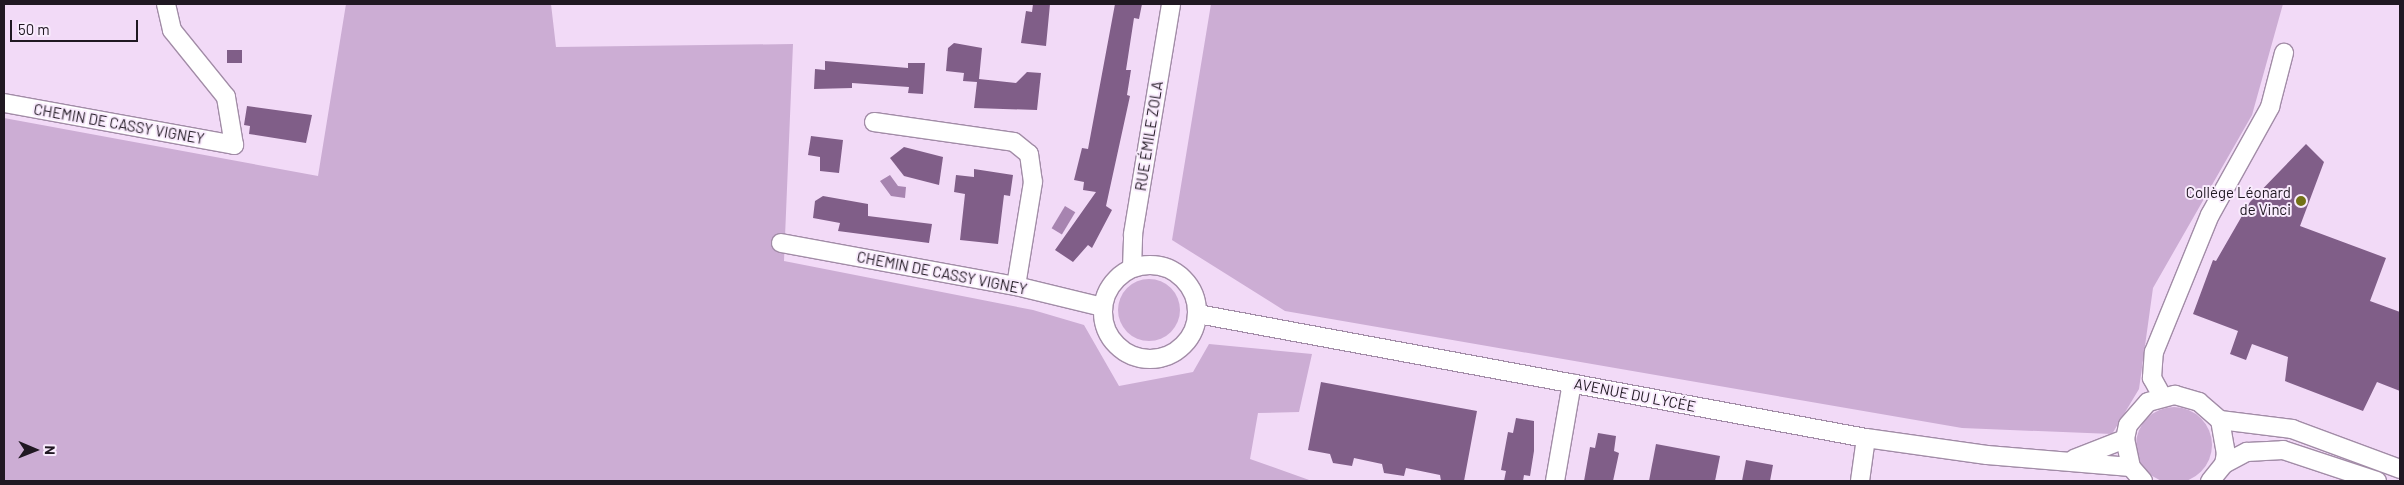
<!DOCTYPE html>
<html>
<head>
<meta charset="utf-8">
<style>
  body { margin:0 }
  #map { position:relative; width:2404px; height:485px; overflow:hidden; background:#f2daf7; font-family:Barlow,sans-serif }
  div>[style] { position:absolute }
  .green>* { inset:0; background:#ccadd4 }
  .round { border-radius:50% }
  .water>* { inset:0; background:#a784b0; transform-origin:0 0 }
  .building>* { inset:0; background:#805e88; transform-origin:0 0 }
  .roads { filter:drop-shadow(1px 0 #a28ca7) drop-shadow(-1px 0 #a28ca7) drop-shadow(0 1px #a28ca7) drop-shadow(0 -1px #a28ca7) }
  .minor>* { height:18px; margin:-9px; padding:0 9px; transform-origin:9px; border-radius:9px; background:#fff }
  .minor>.ring { margin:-9px; padding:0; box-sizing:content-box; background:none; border:18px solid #fff; border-radius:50% }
  .dots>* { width:14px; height:14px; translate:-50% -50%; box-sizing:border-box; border:2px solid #f9ebfd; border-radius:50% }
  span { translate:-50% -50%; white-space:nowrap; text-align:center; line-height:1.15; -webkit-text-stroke:4px #f9ebfd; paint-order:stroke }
  .street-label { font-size:15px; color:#201822 }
  .poi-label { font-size:15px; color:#201822 }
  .right { translate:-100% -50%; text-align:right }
  .frame { position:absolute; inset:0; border:5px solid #201822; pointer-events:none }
  .north { position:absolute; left:10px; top:425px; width:50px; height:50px; -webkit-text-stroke:4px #f9ebfd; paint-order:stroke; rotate:91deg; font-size:14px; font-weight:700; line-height:20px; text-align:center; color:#201822 }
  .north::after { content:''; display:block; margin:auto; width:18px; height:22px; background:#201822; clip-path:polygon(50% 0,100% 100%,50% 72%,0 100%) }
  .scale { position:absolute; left:10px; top:20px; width:128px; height:22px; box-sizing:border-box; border:2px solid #201822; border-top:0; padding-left:6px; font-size:15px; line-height:18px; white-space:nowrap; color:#201822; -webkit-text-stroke:4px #f9ebfd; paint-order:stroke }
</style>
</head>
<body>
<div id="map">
  <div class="green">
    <div style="clip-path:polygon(346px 4px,551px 4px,556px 47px,793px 44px,784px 261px,1033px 310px,1084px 325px,1119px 386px,1193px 372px,1209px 344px,1312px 354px,1299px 412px,1258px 413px,1250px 459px,1312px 481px,4px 481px,4px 118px,318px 176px)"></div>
    <div style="clip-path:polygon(1211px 4px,2283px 4px,2252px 115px,2153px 288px,2139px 389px,2112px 434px,1962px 428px,1285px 311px,1172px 240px)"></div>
    <div class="round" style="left:1118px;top:279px;width:62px;height:62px"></div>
    <div class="round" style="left:2136px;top:407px;width:76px;height:76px"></div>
  </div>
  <div class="water">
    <div style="clip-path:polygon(890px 175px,898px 186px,906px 187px,905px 198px,891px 196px,880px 181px)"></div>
    <div style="left:1065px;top:206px;width:12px;height:26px;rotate:31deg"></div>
  </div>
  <div class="building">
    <div style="clip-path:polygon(1033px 4px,1050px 4px,1046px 46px,1021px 43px,1026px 11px,1032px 12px)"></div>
    <div style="clip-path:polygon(1115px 4px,1142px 4px,1139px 19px,1134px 18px,1126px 70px,1131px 70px,1127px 95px,1130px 96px,1106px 206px,1112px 210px,1092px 248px,1088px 245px,1073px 262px,1055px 250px,1096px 192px,1083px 190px,1084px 182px,1074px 180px,1082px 148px,1088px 149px)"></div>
    <div style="clip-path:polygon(954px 43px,982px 48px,979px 79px,1016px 83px,1027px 72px,1041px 73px,1037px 110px,974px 108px,977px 82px,963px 81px,964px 73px,946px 71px,948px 48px)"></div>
    <div style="left:227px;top:50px;width:15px;height:13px"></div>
    <div style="clip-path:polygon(825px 61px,908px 68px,908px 63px,925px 63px,923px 94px,908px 93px,909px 87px,852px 83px,852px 88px,814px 89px,815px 69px,825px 70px)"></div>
    <div style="clip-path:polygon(247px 106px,312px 115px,306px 143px,249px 134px,250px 126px,244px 125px)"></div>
    <div style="clip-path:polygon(811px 136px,843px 140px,839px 173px,820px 171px,820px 157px,808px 155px)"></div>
    <div style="clip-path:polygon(2306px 144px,2324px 162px,2300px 226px,2386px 258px,2370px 301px,2400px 312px,2400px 391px,2377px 382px,2363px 411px,2285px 381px,2288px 357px,2252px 344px,2246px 360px,2230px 354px,2238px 331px,2193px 314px,2213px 260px,2216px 261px,2250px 202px)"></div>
    <div style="clip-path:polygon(904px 147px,943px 157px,939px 185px,904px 176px,890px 158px)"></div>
    <div style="clip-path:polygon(974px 169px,1013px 175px,1010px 196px,1004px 195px,998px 244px,960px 240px,965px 194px,954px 192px,956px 175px,974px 177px)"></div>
    <div style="clip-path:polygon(823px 196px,868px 204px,868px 216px,932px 224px,929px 243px,838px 231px,840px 223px,813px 218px,815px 201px)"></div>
    <div style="clip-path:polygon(1321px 382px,1477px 411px,1464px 481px,1441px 481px,1440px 475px,1406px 468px,1404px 476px,1384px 473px,1382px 464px,1354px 458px,1352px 466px,1333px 463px,1330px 454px,1308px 450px)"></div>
    <div style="clip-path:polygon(1516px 418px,1534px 421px,1534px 451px,1530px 476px,1524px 475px,1523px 481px,1504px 481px,1506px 471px,1501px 470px,1508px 432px,1513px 433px)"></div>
    <div style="clip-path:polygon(1598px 433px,1616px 436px,1614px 451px,1619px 453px,1613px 481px,1584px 481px,1590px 447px,1595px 448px)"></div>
    <div style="clip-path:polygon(1656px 444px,1720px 456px,1715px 481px,1649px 481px)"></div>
    <div style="clip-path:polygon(1746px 460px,1773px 465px,1770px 481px,1742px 481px)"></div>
  </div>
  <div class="roads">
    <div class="minor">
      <div style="left:4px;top:103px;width:234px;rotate:10.3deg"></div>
      <div style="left:234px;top:145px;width:49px;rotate:-99.5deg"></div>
      <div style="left:226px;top:97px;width:86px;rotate:-128.9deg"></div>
      <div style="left:172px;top:30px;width:27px;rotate:-103deg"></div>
      <div style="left:874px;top:122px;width:141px;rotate:8.1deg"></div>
      <div style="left:1014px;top:142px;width:19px;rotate:39deg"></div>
      <div style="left:1029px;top:154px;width:28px;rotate:82deg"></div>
      <div style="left:1033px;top:182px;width:105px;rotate:99.3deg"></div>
      <div style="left:781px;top:243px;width:239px;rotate:10.4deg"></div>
      <div style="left:1016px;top:286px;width:89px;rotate:13.6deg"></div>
      <div class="ring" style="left:1103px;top:265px;width:76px;height:76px"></div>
      <div style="left:1132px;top:268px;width:34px;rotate:-88deg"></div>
      <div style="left:1133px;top:234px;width:233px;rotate:-80.6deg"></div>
      <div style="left:1198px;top:314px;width:679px;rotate:10.52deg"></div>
      <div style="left:1866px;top:438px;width:122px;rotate:8deg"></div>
      <div style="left:1987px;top:455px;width:144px;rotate:4.8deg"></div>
      <div style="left:2162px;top:396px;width:21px;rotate:-119deg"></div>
      <div style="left:2152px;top:378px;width:26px;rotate:-86deg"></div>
      <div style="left:2154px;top:352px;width:148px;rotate:-67.8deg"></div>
      <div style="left:2210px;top:215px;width:124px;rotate:-60.9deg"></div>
      <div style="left:2270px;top:107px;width:56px;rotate:-75.5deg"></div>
      <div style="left:2220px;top:420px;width:73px;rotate:7.1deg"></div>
      <div style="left:2292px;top:429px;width:115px;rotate:20.3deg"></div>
      <div style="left:2074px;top:459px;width:55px;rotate:-21.4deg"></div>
      <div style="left:2224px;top:464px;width:26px;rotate:-28deg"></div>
      <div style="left:2247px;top:452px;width:36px;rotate:-3deg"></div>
      <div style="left:2283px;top:450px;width:99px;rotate:18.3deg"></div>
      <div style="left:1555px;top:481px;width:99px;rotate:-80.2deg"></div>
      <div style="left:1860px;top:481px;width:43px;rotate:-82.1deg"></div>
      <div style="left:2143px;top:481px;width:18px;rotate:-131deg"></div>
      <div style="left:2131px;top:467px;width:29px;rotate:-102deg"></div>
      <div style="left:2125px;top:439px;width:14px;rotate:-78deg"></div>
      <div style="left:2128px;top:425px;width:30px;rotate:-49deg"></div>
      <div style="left:2148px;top:402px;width:28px;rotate:-15deg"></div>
      <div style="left:2175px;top:395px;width:25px;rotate:16deg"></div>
      <div style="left:2199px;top:402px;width:28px;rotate:41deg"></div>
      <div style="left:2220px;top:420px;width:34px;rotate:80deg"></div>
      <div style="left:2226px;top:453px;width:11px;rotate:100deg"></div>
      <div style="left:2224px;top:464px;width:22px;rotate:129deg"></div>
    </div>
  </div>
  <div class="dots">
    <div style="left:2301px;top:201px;background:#727216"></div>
  </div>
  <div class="street-label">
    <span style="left:119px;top:124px;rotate:10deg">CHEMIN DE CASSY VIGNEY</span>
    <span style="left:1149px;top:136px;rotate:-81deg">RUE ÉMILE ZOLA</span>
    <span style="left:942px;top:273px;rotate:11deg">CHEMIN DE CASSY VIGNEY</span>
    <span style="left:1635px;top:395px;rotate:11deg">AVENUE DU LYCÉE</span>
  </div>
  <div class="poi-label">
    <span class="right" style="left:2291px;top:201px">Collège Léonard<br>de Vinci</span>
  </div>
  <div class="frame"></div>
  <div class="north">N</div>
  <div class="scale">50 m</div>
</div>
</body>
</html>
